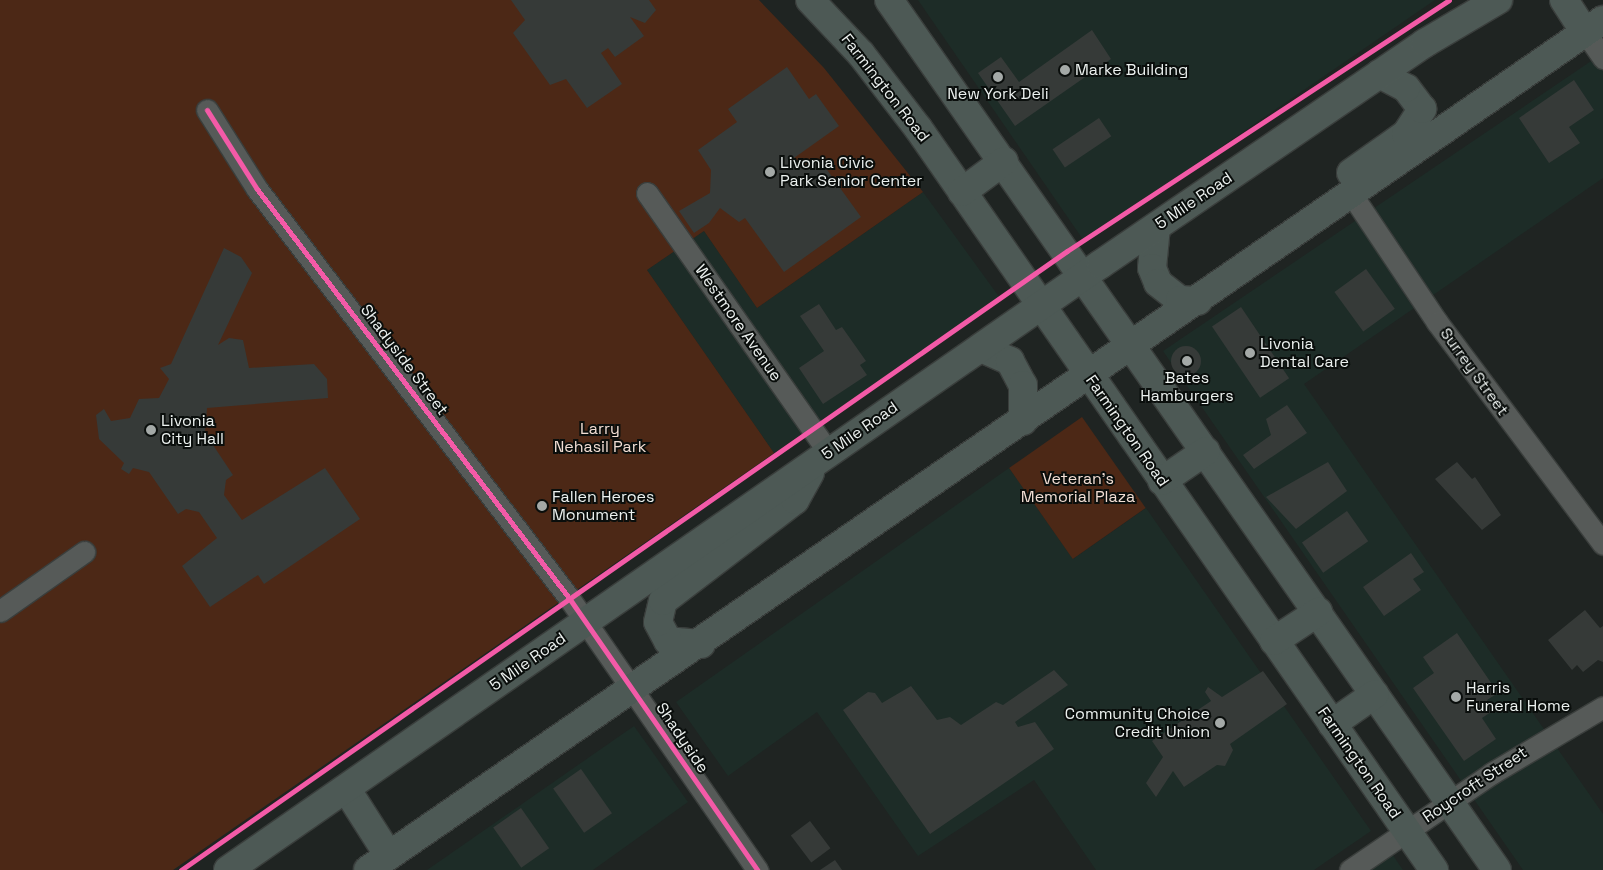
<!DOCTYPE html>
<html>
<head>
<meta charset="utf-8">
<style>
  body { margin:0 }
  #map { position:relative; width:1603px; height:870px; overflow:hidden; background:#1f2422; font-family:"Space Grotesk",sans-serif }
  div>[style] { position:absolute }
  .built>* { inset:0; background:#1d2c27 }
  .green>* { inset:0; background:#4c2816; transform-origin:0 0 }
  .building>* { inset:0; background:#363a38; transform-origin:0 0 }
  .round { border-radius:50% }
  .roads { filter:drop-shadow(1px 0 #3a3e3c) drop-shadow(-1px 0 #3a3e3c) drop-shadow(0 1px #3a3e3c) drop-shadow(0 -1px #3a3e3c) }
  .minor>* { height:21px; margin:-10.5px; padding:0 10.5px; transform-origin:10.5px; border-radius:10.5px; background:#565a58 }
  .major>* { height:28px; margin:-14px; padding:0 14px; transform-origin:14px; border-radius:14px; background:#4d5955 }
  .cycleway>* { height:5px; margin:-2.5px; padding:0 2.5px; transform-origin:2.5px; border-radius:2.5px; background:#f35aa7 }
  .dots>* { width:14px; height:14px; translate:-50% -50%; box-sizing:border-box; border:2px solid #0a0e0c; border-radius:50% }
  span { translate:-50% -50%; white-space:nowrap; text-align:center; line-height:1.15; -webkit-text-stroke:4px #0a0e0c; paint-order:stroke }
  .poi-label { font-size:16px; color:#ecf1ef }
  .left { translate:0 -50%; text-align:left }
  .right { translate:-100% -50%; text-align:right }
  .street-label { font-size:16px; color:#ecf1ef }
  .park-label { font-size:16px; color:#f2ded4 }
</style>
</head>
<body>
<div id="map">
  <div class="built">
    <div style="clip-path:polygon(918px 0,1435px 0,1084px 241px)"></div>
    <div style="clip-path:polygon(1603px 53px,1603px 178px,1304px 384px,1603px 814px,1603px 870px,1523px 870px,1163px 351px)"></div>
    <div style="clip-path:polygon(923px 192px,1000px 298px,774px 453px,647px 270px,704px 231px,757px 308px)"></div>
    <div style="clip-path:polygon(1009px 468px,1073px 559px,1146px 508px,1371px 831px,1314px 870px,1096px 870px,1034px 780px,918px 856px,817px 712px,728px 776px,676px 702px)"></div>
    <div style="clip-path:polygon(634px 726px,688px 802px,593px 870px,427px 870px)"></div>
    <div style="clip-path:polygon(1392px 854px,1403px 870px,1369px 870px)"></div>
  </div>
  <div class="green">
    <div style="clip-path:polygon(0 0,759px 0,824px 68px,923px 192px,757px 308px,704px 231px,647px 270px,774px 453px,173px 870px,0 870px)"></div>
    <div style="left:1082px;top:417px;width:111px;height:89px;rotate:55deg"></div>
  </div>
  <div class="building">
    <div style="clip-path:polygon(511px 0,649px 0,656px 10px,645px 23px,630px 17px,644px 36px,615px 57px,608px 48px,601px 53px,622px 84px,587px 108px,566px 79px,550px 85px,513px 33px,525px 20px)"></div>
    <div style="clip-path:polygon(1092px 30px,1111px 59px,1015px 126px,978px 73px,1001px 57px,1019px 82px)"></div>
    <div style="clip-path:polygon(787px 67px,809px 99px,816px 94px,839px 126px,794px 158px,804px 166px,814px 159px,821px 169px,825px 167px,861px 217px,784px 272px,745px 218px,739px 222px,720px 208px,709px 223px,694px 233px,679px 211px,710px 193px,711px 170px,698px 150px,737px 122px,728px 109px)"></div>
    <div style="clip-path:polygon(1574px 80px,1594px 110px,1569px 127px,1580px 143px,1549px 163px,1519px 118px)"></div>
    <div style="left:1099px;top:118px;width:22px;height:56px;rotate:56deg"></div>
    <div style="clip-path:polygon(224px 248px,241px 257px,252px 273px,218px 345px,229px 338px,243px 340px,249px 368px,314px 364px,327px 379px,328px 398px,207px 408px,205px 433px,233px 475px,226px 480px,224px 495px,242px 520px,325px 468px,360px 519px,264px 584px,258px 575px,210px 607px,182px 566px,217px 538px,199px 512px,186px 509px,178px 514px,149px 472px,133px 468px,129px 474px,121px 469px,124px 463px,99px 439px,96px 415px,104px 409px,111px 421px,130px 418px,139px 399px,159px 398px,169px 379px,160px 368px,171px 364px)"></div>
    <div style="left:1366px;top:269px;width:49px;height:39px;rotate:54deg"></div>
    <div style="clip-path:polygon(819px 304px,836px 330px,842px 327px,866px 361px,860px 365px,867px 375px,823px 404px,799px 368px,824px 351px,800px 316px)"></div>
    <div style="left:1241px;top:307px;width:86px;height:35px;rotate:56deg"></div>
    <div class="round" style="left:1171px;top:346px;width:30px;height:30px"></div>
    <div style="clip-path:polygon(1287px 405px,1307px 433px,1254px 469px,1243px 455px,1271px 435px,1266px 419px)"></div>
    <div style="clip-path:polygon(1328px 462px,1347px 491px,1296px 529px,1266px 497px)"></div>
    <div style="clip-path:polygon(1457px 462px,1472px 479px,1475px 477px,1501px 515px,1482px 530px,1435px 479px)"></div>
    <div style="left:1347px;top:511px;width:37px;height:55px;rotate:55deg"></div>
    <div style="clip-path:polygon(1411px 553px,1424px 572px,1413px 579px,1421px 590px,1384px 616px,1363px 587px)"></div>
    <div style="clip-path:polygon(1585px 610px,1600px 628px,1603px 626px,1603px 662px,1598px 660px,1583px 672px,1577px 665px,1572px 670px,1548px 640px)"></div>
    <div style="clip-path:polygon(1457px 633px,1498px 693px,1487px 700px,1494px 710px,1482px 718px,1496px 739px,1464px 761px,1413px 688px,1434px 673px,1423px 657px)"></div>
    <div style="clip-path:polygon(1054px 670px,1068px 685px,1015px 722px,1018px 727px,1035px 722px,1054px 749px,930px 834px,843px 710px,868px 692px,875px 693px,882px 703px,911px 686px,937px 720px,950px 717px,961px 725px,996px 702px,1003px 705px)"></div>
    <div style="clip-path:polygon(1263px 671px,1287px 704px,1230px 744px,1233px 750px,1225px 766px,1217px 765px,1184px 787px,1173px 771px,1156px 797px,1146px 783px,1163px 757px,1152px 741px,1211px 701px,1205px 692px,1208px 687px,1222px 697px)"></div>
    <div style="left:581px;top:769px;width:54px;height:34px;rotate:55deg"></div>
    <div style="left:521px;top:808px;width:49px;height:34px;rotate:55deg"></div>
    <div style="left:810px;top:821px;width:34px;height:24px;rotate:53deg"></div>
    <div style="clip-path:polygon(835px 860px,842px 870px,820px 870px)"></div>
  </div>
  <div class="roads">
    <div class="minor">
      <div style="left:1585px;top:32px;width:32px;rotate:55deg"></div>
      <div style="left:207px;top:110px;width:93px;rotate:57.7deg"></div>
      <div style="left:257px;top:189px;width:514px;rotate:52.66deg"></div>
      <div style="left:569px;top:598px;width:331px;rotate:55.3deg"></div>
      <div style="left:647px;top:193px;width:317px;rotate:55deg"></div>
      <div style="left:1352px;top:195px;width:153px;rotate:56.2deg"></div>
      <div style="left:1437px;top:322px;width:277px;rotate:53.2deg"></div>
      <div style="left:0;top:611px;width:103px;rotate:-35.1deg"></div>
      <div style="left:1350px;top:870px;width:172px;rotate:-34.3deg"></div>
      <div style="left:1492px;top:773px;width:129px;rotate:-30.7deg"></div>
    </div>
    <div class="major">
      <div style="left:810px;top:0;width:74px;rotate:46.6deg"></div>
      <div style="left:861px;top:54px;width:93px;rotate:52.4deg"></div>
      <div style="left:918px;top:128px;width:904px;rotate:55.18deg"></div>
      <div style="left:889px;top:0;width:1061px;rotate:55.05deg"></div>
      <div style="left:1564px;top:0;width:38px;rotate:57deg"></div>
      <div style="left:1351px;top:173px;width:67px;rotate:-35.3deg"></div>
      <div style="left:1406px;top:134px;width:30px;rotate:-57deg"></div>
      <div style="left:1422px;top:109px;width:26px;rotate:-127deg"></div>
      <div style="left:1406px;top:88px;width:30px;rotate:-152deg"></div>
      <div style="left:962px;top:192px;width:52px;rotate:-36.4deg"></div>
      <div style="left:1156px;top:227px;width:41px;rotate:95.6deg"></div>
      <div style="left:1152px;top:268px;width:16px;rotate:68deg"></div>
      <div style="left:1158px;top:283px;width:28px;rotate:38deg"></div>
      <div style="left:1180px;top:300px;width:18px;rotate:3deg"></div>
      <div style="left:981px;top:348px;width:32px;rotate:24deg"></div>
      <div style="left:1010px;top:361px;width:27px;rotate:62deg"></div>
      <div style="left:1023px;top:385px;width:36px;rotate:90deg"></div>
      <div style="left:1162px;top:481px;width:53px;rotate:-34.3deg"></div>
      <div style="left:1274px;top:641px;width:53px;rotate:-33.4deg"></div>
      <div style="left:701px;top:644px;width:33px;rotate:-175deg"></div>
      <div style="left:668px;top:641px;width:21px;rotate:-118deg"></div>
      <div style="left:658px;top:622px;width:22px;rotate:-77deg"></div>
      <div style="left:663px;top:601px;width:166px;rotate:-37.4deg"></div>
      <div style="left:795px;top:500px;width:31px;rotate:-61deg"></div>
      <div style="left:1332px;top:724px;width:52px;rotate:-34.9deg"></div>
      <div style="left:347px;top:790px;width:78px;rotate:57.5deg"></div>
      <div style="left:228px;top:870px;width:1063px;rotate:-34.77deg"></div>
      <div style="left:1101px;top:264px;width:392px;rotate:-34.3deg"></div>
      <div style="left:1425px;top:43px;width:85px;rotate:-30.5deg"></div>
      <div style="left:368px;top:870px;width:1499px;rotate:-34.54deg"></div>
    </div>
  </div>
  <div class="cycleway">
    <div style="left:207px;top:110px;width:93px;rotate:57.7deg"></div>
    <div style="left:257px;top:189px;width:514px;rotate:52.66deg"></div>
    <div style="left:569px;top:598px;width:331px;rotate:55.3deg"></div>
    <div style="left:181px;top:870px;width:1081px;rotate:-34.94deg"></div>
    <div style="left:1067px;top:251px;width:457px;rotate:-33.3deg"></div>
  </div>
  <div class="dots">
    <div style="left:1065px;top:70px;background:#a4a9a7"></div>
    <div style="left:998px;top:77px;background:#a4a9a7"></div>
    <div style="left:770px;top:172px;background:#a4a9a7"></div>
    <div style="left:1250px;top:353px;background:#a4a9a7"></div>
    <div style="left:1187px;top:361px;background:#a4a9a7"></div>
    <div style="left:151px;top:430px;background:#a4a9a7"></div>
    <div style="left:542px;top:506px;background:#a4a9a7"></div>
    <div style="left:1456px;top:697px;background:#a4a9a7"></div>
    <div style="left:1220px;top:723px;background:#a4a9a7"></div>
  </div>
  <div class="poi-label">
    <span class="left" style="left:1075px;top:70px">Marke Building</span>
    <span style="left:998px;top:94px">New York Deli</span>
    <span class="left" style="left:780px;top:172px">Livonia Civic<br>Park Senior Center</span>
    <span class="left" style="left:1260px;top:353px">Livonia<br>Dental Care</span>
    <span style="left:1187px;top:387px">Bates<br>Hamburgers</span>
    <span class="left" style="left:161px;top:430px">Livonia<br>City Hall</span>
    <span class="left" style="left:552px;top:506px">Fallen Heroes<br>Monument</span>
    <span class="left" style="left:1466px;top:697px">Harris<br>Funeral Home</span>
    <span class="right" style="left:1210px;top:723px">Community Choice<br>Credit Union</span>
  </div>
  <div class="street-label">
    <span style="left:885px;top:88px;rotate:52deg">Farmington Road</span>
    <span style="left:1194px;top:201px;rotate:-34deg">5 Mile Road</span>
    <span style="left:738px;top:323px;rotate:55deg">Westmore Avenue</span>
    <span style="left:404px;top:360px;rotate:53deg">Shadyside Street</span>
    <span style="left:1474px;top:372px;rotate:54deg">Surrey Street</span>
    <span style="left:860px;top:431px;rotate:-35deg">5 Mile Road</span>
    <span style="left:1127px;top:431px;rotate:55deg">Farmington Road</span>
    <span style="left:528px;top:662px;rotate:-35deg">5 Mile Road</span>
    <span style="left:682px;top:738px;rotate:56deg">Shadyside</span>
    <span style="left:1359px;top:763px;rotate:55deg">Farmington Road</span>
    <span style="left:1475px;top:785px;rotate:-34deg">Roycroft Street</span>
  </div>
  <div class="park-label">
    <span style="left:600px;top:438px">Larry<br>Nehasil Park</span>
    <span style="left:1078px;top:488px">Veteran's<br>Memorial Plaza</span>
  </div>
</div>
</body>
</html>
